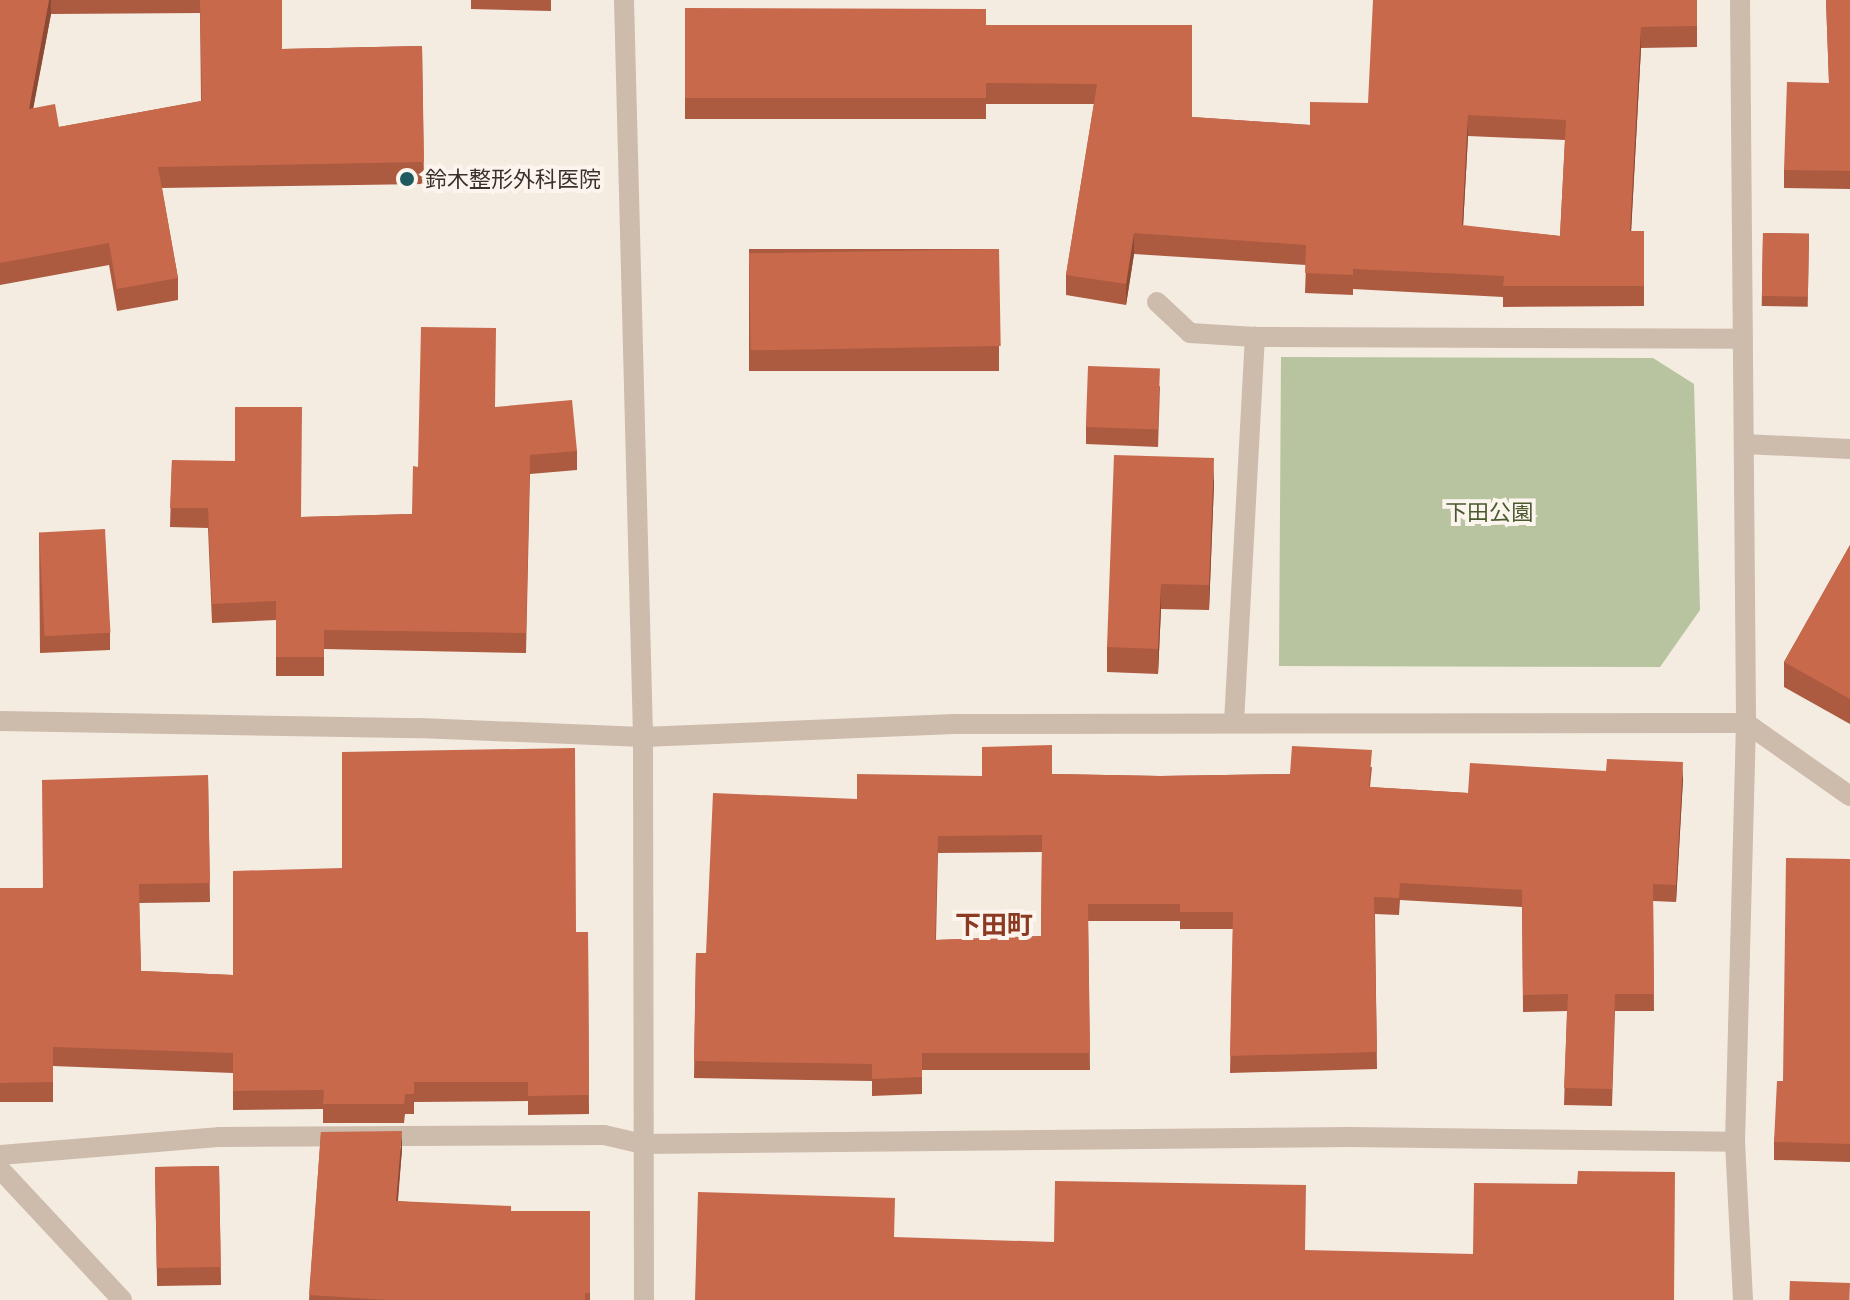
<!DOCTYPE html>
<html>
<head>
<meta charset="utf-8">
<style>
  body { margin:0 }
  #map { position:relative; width:1850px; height:1300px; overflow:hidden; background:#f4ebe1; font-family:"Golos Text","Noto Sans JP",sans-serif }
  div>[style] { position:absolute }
  .green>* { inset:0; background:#b8c4a0 }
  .minor>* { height:20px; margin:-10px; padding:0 10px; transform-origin:10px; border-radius:10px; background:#cdbbac }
  .tertiary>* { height:20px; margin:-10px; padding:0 10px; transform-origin:10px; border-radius:10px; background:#cdbbac }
  .wall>* { inset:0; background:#ac5a40; transform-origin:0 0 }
  .shaded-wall>* { inset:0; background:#8c4a34 }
  .building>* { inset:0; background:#c8694b; transform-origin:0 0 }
  .dots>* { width:22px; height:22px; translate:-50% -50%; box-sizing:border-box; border:4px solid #fbf5ee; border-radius:50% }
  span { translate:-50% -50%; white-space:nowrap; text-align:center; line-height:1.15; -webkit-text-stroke:8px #fbf5ee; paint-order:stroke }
  .poi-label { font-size:22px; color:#3b302b }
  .left { translate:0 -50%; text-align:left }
  .park-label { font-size:22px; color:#4a5a2e }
  .quarter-label { font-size:26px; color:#8c3b22; font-weight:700 }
</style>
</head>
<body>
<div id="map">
  <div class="green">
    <div style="clip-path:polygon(1281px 357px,1653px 358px,1694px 384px,1700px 610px,1660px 667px,1279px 666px)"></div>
  </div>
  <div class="minor">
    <div style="left:1740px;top:0;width:723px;rotate:89.52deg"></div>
    <div style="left:1746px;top:723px;width:419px;rotate:91.5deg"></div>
    <div style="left:1735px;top:1142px;width:158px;rotate:87.1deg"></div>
    <div style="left:1157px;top:302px;width:45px;rotate:43.2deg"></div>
    <div style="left:1190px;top:333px;width:65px;rotate:3.5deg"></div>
    <div style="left:1255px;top:337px;width:488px;rotate:0.2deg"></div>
    <div style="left:1744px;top:444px;width:106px;rotate:2.7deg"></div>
    <div style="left:0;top:721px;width:419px;rotate:1deg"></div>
    <div style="left:419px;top:728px;width:224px;rotate:2.3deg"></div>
    <div style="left:643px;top:737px;width:311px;rotate:-2.4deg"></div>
    <div style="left:954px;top:724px;width:792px;rotate:-0.07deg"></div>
    <div style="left:1746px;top:723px;width:127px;rotate:35.1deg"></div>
    <div style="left:1234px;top:723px;width:387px;rotate:-86.9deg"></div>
    <div style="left:0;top:1155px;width:221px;rotate:-4.7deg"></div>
    <div style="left:220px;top:1137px;width:384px;rotate:-0.3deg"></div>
    <div style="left:604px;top:1135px;width:40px;rotate:13deg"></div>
    <div style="left:643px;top:1144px;width:707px;rotate:-0.57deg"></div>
    <div style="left:1350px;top:1137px;width:385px;rotate:0.7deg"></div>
    <div style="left:0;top:1169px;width:179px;rotate:47deg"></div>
  </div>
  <div class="tertiary">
    <div style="left:624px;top:0;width:737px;rotate:88.52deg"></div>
    <div style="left:643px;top:737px;width:563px;rotate:89.9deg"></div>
  </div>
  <div class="wall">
    <div style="clip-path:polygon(evenodd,0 0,282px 0,282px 49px,422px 46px,424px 184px,162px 188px,178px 278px,178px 300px,117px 311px,109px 265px,0 285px,0 0,200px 13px,201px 101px,59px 127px,33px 108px,51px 14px,200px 13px)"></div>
    <div style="clip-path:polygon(471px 0,551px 0,551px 11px,471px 9px)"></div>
    <div style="clip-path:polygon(evenodd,1697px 0,1697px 47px,1641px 48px,1631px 231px,1644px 231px,1644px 306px,1503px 307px,1503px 297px,1353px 289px,1353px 295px,1305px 293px,1306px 265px,1134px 254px,1126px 305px,1066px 295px,1066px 275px,1094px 104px,986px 104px,986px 119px,685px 119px,685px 8px,986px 25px,1192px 117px,1310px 125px,1368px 103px,1697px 0,1468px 136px,1565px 140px,1560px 236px,1463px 226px,1468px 136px)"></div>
    <div style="clip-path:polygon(1826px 0,1850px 0,1850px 189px,1784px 188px,1784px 170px,1829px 83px)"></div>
    <div style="left:1763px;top:233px;width:46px;height:73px;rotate:1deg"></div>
    <div style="left:999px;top:249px;width:122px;height:250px;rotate:90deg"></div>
    <div style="clip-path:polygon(1160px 386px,1158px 447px,1086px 444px,1086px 427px)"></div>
    <div style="clip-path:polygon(495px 407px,577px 451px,577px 470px,530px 474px,526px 653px,324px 649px,324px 676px,276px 676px,276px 620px,212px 623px,208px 528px,170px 527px,172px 460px,301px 517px,412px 514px,418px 467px)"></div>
    <div style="clip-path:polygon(1214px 483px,1209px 610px,1161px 609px,1158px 674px,1107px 672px,1107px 647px)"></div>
    <div style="clip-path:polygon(39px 532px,110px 633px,110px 650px,40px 653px)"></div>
    <div style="clip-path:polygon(1850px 545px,1850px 724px,1784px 687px,1784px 662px)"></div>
    <div style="clip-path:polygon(evenodd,1372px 767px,1370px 787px,1468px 793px,1683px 779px,1676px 902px,1653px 901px,1654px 1011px,1615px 1011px,1612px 1106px,1564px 1105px,1567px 1011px,1523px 1012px,1522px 907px,1400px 900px,1399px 915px,1375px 914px,1377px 1069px,1230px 1073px,1233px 929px,1180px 929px,1180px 921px,1088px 921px,1090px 1070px,922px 1070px,922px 1094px,872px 1096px,872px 1081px,694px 1078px,696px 953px,706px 953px,857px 799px,982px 776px,1052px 774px,1160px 776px,1290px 774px,1372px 767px,1042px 852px,1041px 936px,936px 940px,938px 853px,1042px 852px)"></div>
    <div style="clip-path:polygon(208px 775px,210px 902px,139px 903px,141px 971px,233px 975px,576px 932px,588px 932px,589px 1114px,528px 1115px,528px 1101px,414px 1102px,414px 1114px,405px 1114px,404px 1123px,323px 1123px,323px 1109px,233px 1110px,233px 1073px,53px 1066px,53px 1102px,0 1102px,0 888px,42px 888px)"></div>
    <div style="clip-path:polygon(1850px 859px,1850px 1162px,1774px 1160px,1774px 1142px,1783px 1081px)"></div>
    <div style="clip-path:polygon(321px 1132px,402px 1149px,398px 1201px,511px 1211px,590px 1211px,590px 1300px,309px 1300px)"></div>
    <div style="left:219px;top:1166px;width:119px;height:64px;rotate:89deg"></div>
  </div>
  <div class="shaded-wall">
    <div style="clip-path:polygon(49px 0,51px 0,51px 14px,29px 131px,29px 109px)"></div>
    <div style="clip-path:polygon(1641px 27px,1641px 48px,1630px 252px,1630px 231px)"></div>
    <div style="clip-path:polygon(1468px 115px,1468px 136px,1462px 246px,1462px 225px)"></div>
    <div style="clip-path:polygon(1134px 233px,1134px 254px,1126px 305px,1126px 284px)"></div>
    <div style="clip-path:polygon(1214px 458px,1214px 483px,1209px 610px,1209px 585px)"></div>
    <div style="clip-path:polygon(1161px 584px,1161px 609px,1158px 674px,1158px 649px)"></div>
    <div style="clip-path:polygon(1683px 762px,1683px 779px,1676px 902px,1676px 885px)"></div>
    <div style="clip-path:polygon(402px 1131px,402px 1149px,396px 1219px,396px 1201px)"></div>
  </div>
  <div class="building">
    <div style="clip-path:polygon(0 0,49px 0,29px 109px,55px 104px,59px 127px,202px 101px,200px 0,282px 0,282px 49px,422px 46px,424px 162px,158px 167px,178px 278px,117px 289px,109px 243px,0 263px)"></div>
    <div style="clip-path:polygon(evenodd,1373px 0,1697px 0,1697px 26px,1641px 27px,1630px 231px,1644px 231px,1644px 286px,1503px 286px,1504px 276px,1353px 269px,1353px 275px,1305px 273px,1306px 245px,1134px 233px,1126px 284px,1066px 275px,1097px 84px,986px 83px,986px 98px,685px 98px,685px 8px,986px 9px,986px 25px,1192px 25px,1192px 117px,1310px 125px,1310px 102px,1368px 103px,1373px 0,1468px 115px,1566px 120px,1560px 236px,1462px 225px,1468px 115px)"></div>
    <div style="clip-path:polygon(1826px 0,1850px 0,1850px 171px,1784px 170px,1787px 82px,1829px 83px)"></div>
    <div style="left:1763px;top:233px;width:46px;height:63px;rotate:1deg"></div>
    <div style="left:999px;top:249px;width:97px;height:250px;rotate:89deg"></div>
    <div style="clip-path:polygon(421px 327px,496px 328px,495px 407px,572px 400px,577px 451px,530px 455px,526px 633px,324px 630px,324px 657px,276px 657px,276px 601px,212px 604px,208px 508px,170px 508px,172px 460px,235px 461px,235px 407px,302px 407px,301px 517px,412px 514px,413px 466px,418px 467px)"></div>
    <div style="left:1088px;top:366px;width:72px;height:61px;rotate:2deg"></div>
    <div style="clip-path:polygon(1114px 455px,1214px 458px,1209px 585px,1161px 584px,1158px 649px,1107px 647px)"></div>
    <div style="left:105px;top:529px;width:104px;height:66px;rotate:87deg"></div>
    <div style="clip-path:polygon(1850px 545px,1850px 699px,1784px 662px)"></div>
    <div style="clip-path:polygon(evenodd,1052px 745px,1052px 774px,1160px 776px,1290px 774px,1292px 746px,1372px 750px,1369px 787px,1468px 793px,1470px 763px,1606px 771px,1607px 759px,1683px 762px,1676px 885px,1653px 884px,1654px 994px,1615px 994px,1612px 1089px,1564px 1088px,1568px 994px,1523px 995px,1522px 890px,1400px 883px,1399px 898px,1374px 897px,1377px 1052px,1230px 1056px,1233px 912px,1180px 912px,1180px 904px,1088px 904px,1090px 1053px,922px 1053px,922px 1077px,872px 1079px,872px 1064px,694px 1061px,696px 953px,706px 953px,713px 793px,857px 799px,857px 774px,982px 776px,982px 747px,1052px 745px,1042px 835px,1041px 936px,935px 940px,938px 836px,1042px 835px)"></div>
    <div style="clip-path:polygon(575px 748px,576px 932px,588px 932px,589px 1095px,528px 1096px,528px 1082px,414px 1082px,414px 1094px,405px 1094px,404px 1104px,323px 1104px,324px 1090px,233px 1091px,233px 1053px,53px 1047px,53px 1082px,0 1083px,0 888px,43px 888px,42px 780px,208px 775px,210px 883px,139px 884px,141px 971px,233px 975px,233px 871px,342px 868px,342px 752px)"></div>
    <div style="clip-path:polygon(1786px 858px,1850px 859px,1850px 1144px,1774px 1142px,1777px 1081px,1783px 1081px)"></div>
    <div style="clip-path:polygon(402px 1131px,396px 1201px,511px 1206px,511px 1211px,590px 1211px,590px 1293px,585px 1293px,585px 1300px,389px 1300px,309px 1295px,321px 1132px)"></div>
    <div style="left:219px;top:1166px;width:101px;height:64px;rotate:89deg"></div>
    <div style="clip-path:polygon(1578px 1171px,1675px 1172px,1674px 1300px,695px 1300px,698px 1192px,895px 1198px,894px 1237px,1054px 1242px,1055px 1181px,1306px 1185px,1305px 1250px,1473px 1254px,1474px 1183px,1577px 1184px)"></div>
    <div style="left:1790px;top:1281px;width:60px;height:19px;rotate:2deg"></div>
  </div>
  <div class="dots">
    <div style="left:407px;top:179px;background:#1f5a5e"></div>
  </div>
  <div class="poi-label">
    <span class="left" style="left:425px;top:179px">鈴木整形外科医院</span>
  </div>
  <div class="park-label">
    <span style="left:1489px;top:512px">下田公園</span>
  </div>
  <div class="quarter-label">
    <span style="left:994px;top:925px">下田町</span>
  </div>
</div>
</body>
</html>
